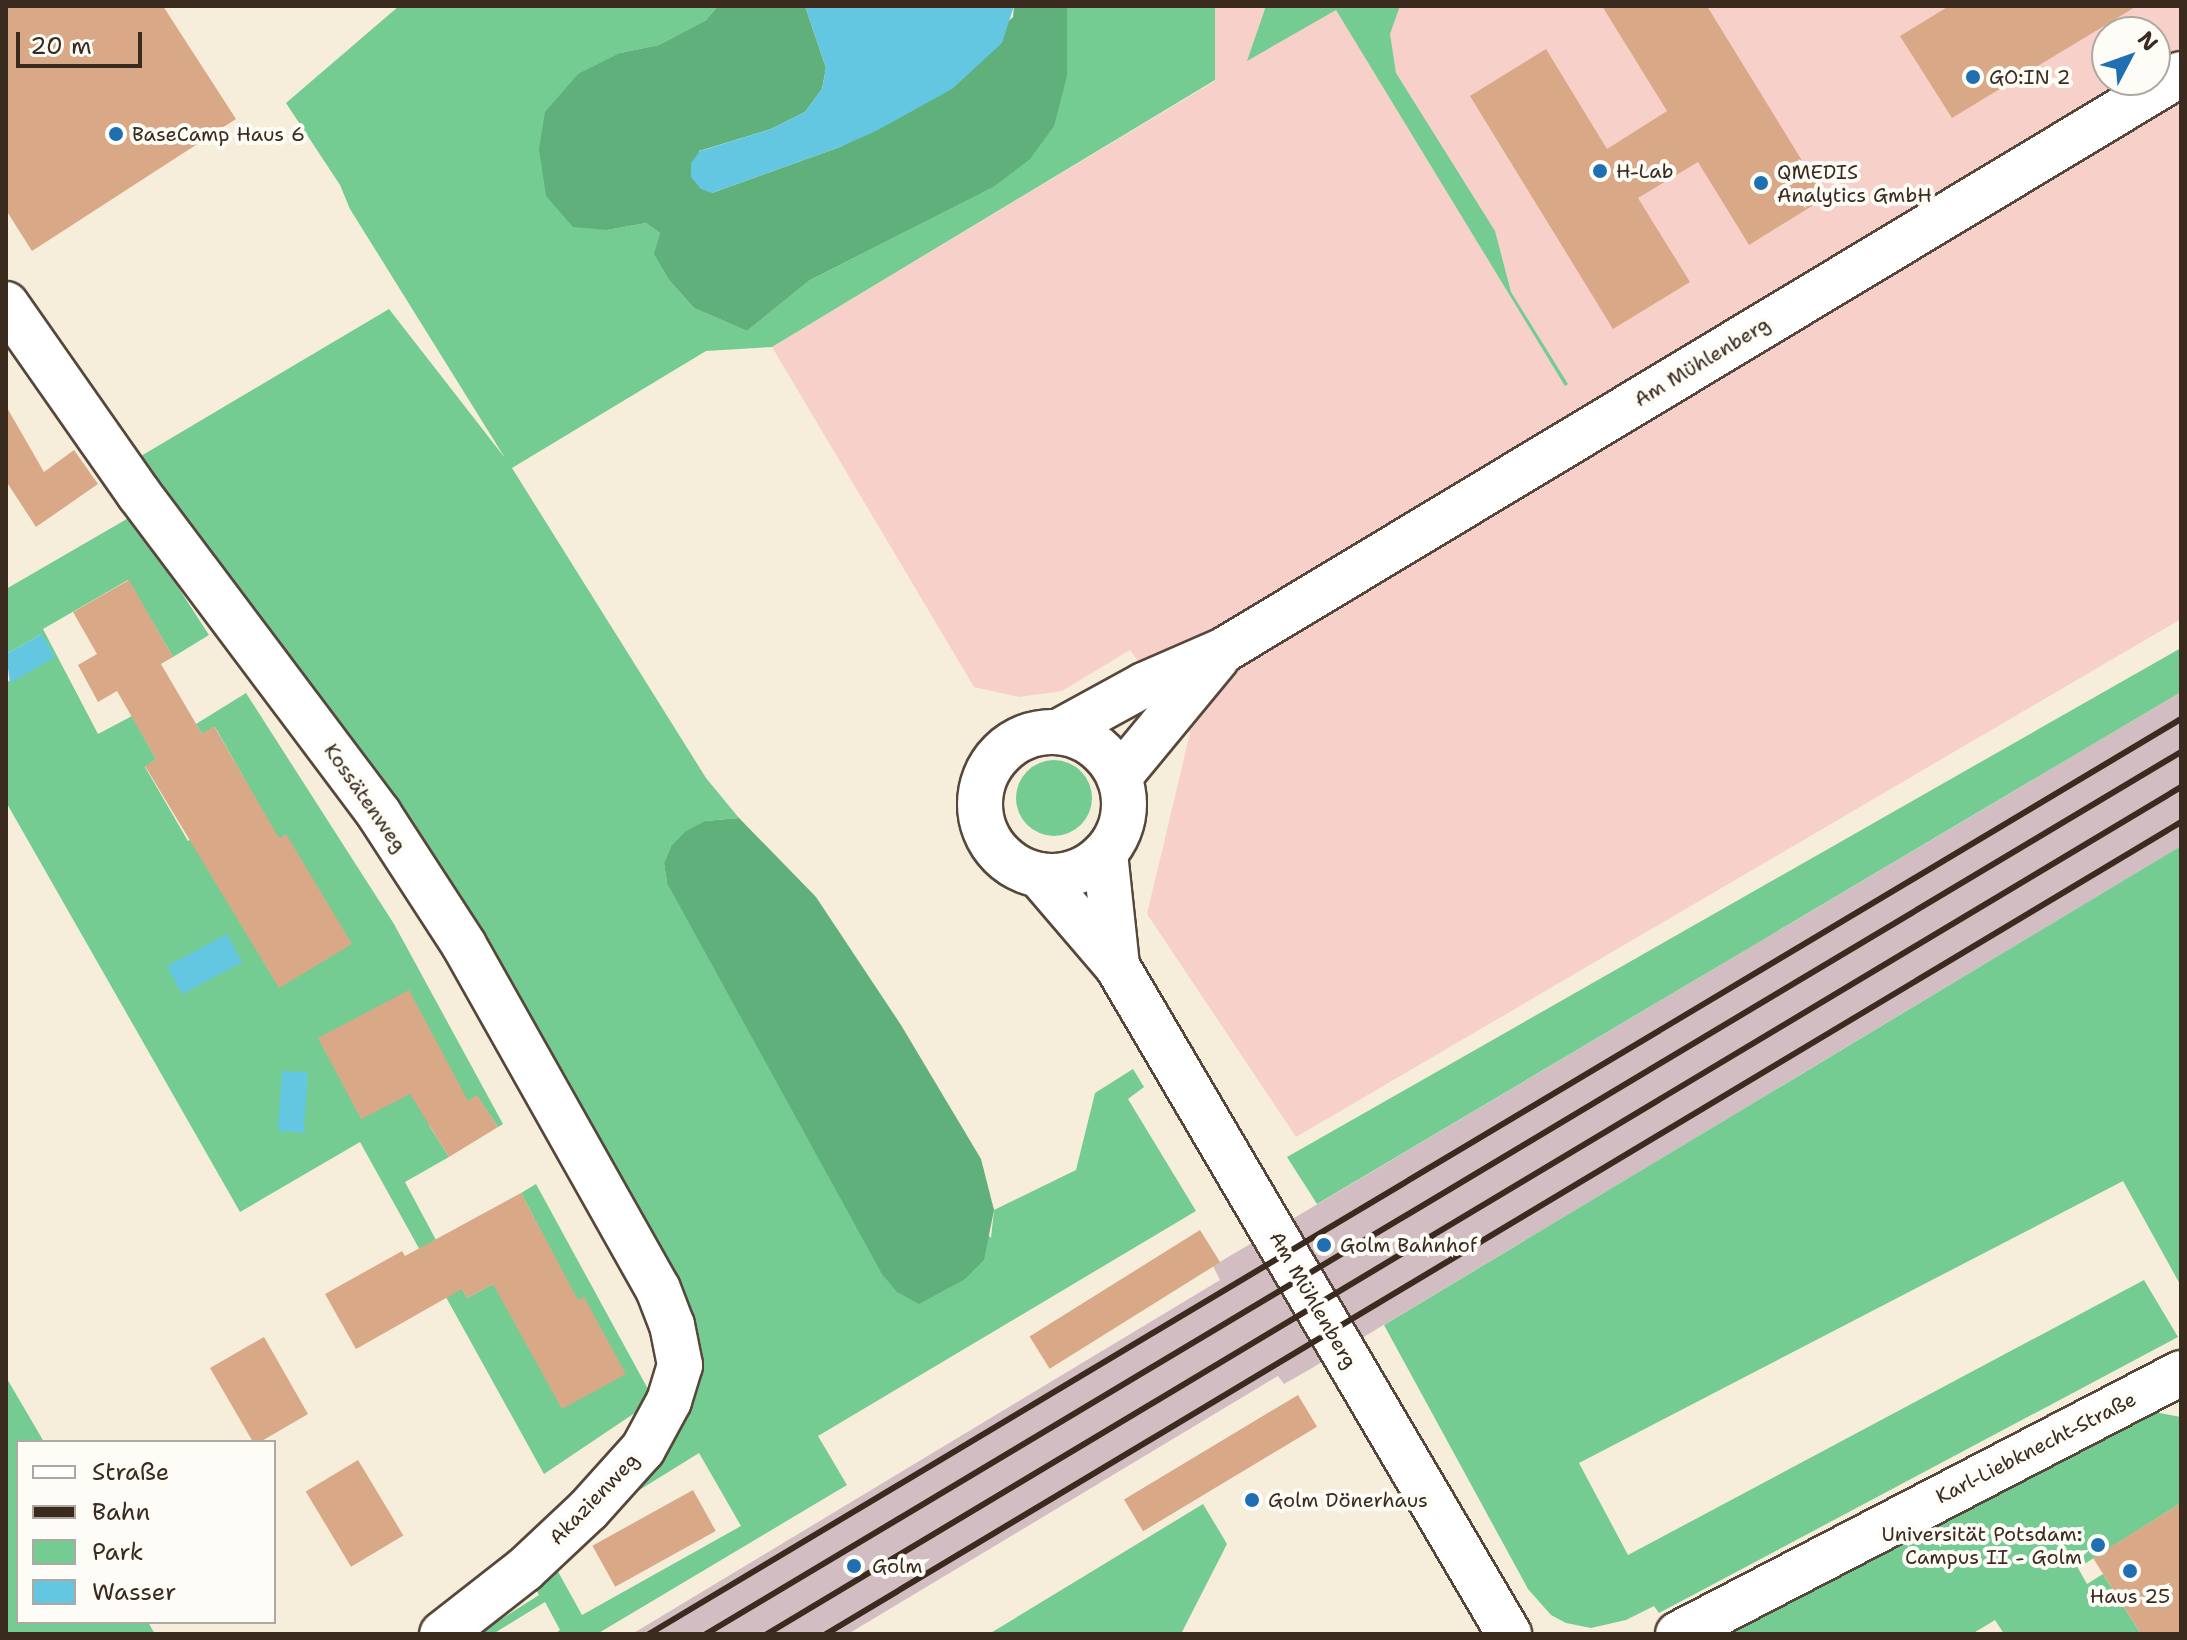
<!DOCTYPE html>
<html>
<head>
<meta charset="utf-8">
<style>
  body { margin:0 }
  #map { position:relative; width:2187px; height:1640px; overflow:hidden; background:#f7eddb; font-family:"Shantell Sans",sans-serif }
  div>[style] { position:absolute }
  .built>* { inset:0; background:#f7d0ca }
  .industrial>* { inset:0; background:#d2bec2 }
  .green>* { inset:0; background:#75cc92 }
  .round { border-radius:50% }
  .forest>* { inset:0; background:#60b07c }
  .water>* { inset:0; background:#63c7e1; transform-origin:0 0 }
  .building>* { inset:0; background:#d9a987; transform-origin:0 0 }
  .roads { filter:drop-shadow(2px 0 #57473a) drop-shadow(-2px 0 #57473a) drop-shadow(0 2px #57473a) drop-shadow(0 -2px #57473a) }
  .minor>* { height:44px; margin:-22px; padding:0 22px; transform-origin:22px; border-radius:22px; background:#fff }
  .minor>.ring { margin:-22px; padding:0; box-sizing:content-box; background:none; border:44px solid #fff; border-radius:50% }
  .rail>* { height:6px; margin:-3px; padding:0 3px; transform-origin:3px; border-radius:3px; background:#3b2a1e }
  .dots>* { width:22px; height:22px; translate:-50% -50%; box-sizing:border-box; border:4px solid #fdfcf7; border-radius:50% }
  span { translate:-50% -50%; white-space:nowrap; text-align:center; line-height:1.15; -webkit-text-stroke:8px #fdfcf7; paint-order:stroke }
  .poi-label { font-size:20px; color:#3b2a1e }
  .left { translate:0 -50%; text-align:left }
  .right { translate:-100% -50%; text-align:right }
  .street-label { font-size:20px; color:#3b2a1e }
  .frame { position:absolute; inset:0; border:8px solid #3b2a1e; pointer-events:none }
  .legend { position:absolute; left:16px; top:1440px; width:260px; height:184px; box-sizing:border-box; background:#fdfcf7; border:2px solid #afa8a0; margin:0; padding:10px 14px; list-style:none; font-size:24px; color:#3b2a1e }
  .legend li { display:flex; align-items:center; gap:16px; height:40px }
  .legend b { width:40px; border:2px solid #afa8a0 }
  .north { position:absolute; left:2091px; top:16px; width:80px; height:80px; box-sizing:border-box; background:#fdfcf7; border:2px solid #afa8a0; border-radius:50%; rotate:49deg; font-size:22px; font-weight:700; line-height:32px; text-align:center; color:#3b2a1e }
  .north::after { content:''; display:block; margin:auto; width:28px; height:36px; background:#1f6fb2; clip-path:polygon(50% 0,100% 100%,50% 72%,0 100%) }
  .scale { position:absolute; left:16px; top:32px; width:126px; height:36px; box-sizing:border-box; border:4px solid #3b2a1e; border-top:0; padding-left:10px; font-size:24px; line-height:28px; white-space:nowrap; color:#3b2a1e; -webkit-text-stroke:6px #fdfcf7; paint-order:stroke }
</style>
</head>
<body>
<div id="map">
  <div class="built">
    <div style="clip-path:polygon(evenodd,1213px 6px,2181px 6px,2181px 619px,1296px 1137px,1147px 914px,1190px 733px,1130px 650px,1062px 691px,1019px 697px,974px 687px,772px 347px,1215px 81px,1213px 6px,2107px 32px,2155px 32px,2155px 80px,2107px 80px,2107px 32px)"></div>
  </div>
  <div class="industrial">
    <div style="clip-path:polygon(2181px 692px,2181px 846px,1312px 1368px,1284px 1384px,1278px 1376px,848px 1634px,632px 1634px,1220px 1280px,1213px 1266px)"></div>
  </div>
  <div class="green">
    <div style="clip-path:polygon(evenodd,399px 6px,718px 6px,706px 20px,659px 45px,620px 53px,607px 230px,646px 223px,660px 233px,655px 255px,669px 280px,694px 308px,747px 331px,810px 280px,992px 188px,1067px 76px,1067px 6px,1215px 6px,1215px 80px,772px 347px,706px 351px,512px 468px,706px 778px,739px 818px,705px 821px,671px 846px,664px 863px,667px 883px,991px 1238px,994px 1210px,1076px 1170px,1095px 1093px,1133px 1069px,1144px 1087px,1128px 1099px,1196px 1211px,818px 1436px,847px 1485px,597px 1634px,555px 1634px,560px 1630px,545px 1602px,493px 1634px,478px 1634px,539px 1595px,524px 1570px,680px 1365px,290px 655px,141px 456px,389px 309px,505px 458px,350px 209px,340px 185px,286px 103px,399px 6px,699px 1453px,741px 1526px,582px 1615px,556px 1568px,620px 1502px,699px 1453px)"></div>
    <div style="clip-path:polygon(1266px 6px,1400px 6px,1390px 34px,1396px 73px,1495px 231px,1511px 292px,1568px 384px,1565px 386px,1336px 10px,1247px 61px)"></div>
    <div style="clip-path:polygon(132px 516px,209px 635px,173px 657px,128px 580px,43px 629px,98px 734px,132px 716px,156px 759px,145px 767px,188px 841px,257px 801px,215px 727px,202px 734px,196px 724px,246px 693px,394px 924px,503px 1124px,498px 1127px,477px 1096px,429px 1125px,449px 1157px,405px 1182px,467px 1298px,552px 1252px,521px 1193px,536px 1184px,654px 1400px,544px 1474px,360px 1142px,240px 1212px,6px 802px,6px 676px,9px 682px,42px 634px,6px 654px,6px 589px)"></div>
    <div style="clip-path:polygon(2181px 648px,2181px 692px,1317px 1204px,1287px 1157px)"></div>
    <div class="round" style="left:1016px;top:760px;width:76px;height:76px"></div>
    <div style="clip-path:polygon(2181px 846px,2181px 1286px,2123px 1181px,1579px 1463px,1628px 1555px,2144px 1280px,2178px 1337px,1659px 1613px,1654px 1606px,1626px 1620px,1591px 1628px,1566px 1623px,1551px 1615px,1528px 1589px,1384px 1325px)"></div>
    <div style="clip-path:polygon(6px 1377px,44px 1442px,18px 1442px,18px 1622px,148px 1622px,155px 1634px,6px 1634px)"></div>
    <div style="clip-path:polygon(2154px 1412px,2181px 1417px,2181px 1503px,2078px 1568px,2087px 1584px,2103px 1574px,2141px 1634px,2004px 1634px,1995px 1620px,1972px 1634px,1729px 1634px,2134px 1419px)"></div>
    <div style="clip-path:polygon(1203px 1504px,1227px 1544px,1181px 1634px,989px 1634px)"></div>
  </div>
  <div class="forest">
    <div style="clip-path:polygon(718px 6px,805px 6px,826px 68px,822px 89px,805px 112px,771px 129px,699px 151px,712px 193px,840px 147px,913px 110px,1013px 17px,1014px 6px,1067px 6px,1067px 76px,1054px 126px,1030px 159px,992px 188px,810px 280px,747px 331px,694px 308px,669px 280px,654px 254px,660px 233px,646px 223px,607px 230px,573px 227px,546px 196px,539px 149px,545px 112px,578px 74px,620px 53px,659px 45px,706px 20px)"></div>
    <div style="clip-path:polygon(739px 818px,816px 897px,901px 1025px,981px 1159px,994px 1210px,984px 1260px,965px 1279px,919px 1304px,897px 1292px,882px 1274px,667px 883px,664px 863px,671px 846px,685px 832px,705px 821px)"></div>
  </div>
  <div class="water">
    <div style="clip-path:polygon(805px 6px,1014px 6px,1002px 43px,952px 89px,876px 131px,840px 147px,712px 193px,701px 189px,691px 177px,691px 163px,700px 151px,771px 129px,805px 112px,822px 89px,826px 68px)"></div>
    <div style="clip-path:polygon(42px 634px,55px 657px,10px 683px,6px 654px)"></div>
    <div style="left:227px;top:934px;width:32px;height:68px;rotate:62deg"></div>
    <div style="left:282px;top:1071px;width:26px;height:60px;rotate:4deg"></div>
  </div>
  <div class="building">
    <div style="clip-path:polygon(6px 6px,163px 6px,236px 119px,32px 251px,6px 210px)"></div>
    <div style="clip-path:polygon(1602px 6px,1707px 6px,1825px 198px,1749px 245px,1698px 162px,1638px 198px,1690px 282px,1613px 329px,1470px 96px,1546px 49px,1607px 149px,1667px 111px)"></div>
    <div style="clip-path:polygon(1949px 6px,2137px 6px,1952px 118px,1900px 36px)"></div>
    <div style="clip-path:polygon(6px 406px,44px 472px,74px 450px,98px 484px,36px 527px,6px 481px)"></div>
    <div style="clip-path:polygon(129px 580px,173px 657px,161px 664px,202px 734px,214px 726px,279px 838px,286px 834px,352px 944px,279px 988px,145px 766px,156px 759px,117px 691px,98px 702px,78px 665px,97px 654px,73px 612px)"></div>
    <div style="clip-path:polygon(409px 990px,468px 1101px,477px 1095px,498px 1127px,449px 1157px,410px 1094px,361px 1119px,318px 1038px)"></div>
    <div style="clip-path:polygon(521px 1193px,578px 1300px,584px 1297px,626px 1374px,562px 1409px,493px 1284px,467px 1298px,462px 1289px,356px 1349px,325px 1294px,402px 1251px,405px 1256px)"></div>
    <div style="left:1200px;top:1230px;width:38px;height:201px;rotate:58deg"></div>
    <div style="clip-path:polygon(264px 1337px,308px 1414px,260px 1442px,253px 1442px,210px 1368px)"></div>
    <div style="left:1298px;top:1395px;width:37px;height:203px;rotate:59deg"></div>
    <div style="left:358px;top:1460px;width:88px;height:61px;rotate:59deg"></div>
    <div style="left:693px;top:1490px;width:47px;height:115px;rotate:61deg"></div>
    <div style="clip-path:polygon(2181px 1503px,2181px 1634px,2141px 1634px,2093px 1558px)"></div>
  </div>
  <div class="roads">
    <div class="minor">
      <div style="left:6px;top:304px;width:232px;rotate:55deg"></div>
      <div style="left:139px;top:494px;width:400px;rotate:53.1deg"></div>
      <div style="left:379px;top:814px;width:156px;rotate:57deg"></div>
      <div style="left:464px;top:945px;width:395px;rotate:60.6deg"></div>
      <div style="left:658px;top:1289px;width:39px;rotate:69deg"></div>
      <div style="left:672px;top:1325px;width:41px;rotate:78.7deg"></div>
      <div style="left:680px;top:1365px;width:38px;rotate:107deg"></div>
      <div style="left:669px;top:1401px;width:55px;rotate:118.4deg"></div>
      <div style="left:643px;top:1449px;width:82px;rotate:132deg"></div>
      <div style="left:588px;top:1510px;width:88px;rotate:136.8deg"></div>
      <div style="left:524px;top:1570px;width:104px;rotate:142deg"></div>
      <div style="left:1058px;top:732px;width:98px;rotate:-28.7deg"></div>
      <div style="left:1144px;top:685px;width:87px;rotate:-23.6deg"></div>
      <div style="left:1224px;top:650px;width:1117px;rotate:-31.04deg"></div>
      <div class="ring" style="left:980px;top:732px;width:100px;height:100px"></div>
      <div style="left:1119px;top:777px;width:154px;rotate:-50.5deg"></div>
      <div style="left:1105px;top:853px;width:114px;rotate:83.9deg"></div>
      <div style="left:1039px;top:875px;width:120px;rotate:49.4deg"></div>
      <div style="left:1117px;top:966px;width:775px;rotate:59.59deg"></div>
      <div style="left:1678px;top:1634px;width:567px;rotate:-27.42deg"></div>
    </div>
  </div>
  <div class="rail">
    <div style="left:649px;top:1634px;width:1784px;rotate:-30.85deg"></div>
    <div style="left:706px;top:1634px;width:1719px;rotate:-30.88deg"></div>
    <div style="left:767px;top:1634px;width:1648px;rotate:-30.92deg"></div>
    <div style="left:826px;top:1634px;width:1580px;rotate:-30.93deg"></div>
  </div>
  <div class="dots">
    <div style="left:1973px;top:77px;background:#1f6fb2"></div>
    <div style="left:116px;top:134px;background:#1f6fb2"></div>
    <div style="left:1600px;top:171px;background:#1f6fb2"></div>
    <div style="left:1761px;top:183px;background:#1f6fb2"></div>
    <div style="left:1324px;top:1245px;background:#1f6fb2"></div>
    <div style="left:1252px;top:1500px;background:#1f6fb2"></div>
    <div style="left:2098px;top:1545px;background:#1f6fb2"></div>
    <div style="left:854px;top:1566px;background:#1f6fb2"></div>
    <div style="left:2130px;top:1571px;background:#1f6fb2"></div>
  </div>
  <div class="poi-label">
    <span class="left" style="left:1989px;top:77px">GO:IN 2</span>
    <span class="left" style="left:132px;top:134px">BaseCamp Haus 6</span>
    <span class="left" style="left:1616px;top:171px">H-Lab</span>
    <span class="left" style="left:1777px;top:184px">QMEDIS<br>Analytics GmbH</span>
    <span class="left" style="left:1340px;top:1245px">Golm Bahnhof</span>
    <span class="left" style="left:1268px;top:1500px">Golm Dönerhaus</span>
    <span class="right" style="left:2082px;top:1546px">Universität Potsdam:<br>Campus II - Golm</span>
    <span class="left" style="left:872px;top:1566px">Golm</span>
    <span style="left:2130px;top:1596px">Haus 25</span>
  </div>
  <div class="street-label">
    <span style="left:1702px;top:362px;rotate:-31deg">Am Mühlenberg</span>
    <span style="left:365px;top:798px;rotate:55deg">Kossätenweg</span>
    <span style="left:1313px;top:1300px;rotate:60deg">Am Mühlenberg</span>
    <span style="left:2036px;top:1448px;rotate:-27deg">Karl-Liebknecht-Straße</span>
    <span style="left:594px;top:1499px;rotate:-46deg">Akazienweg</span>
  </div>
  <div class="frame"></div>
  <ul class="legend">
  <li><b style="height:10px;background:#fff"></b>Straße</li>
  <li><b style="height:10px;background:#3b2a1e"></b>Bahn</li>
  <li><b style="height:22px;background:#75cc92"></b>Park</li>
  <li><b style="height:22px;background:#63c7e1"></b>Wasser</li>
  </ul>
  <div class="north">N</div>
  <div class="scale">20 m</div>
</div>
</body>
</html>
